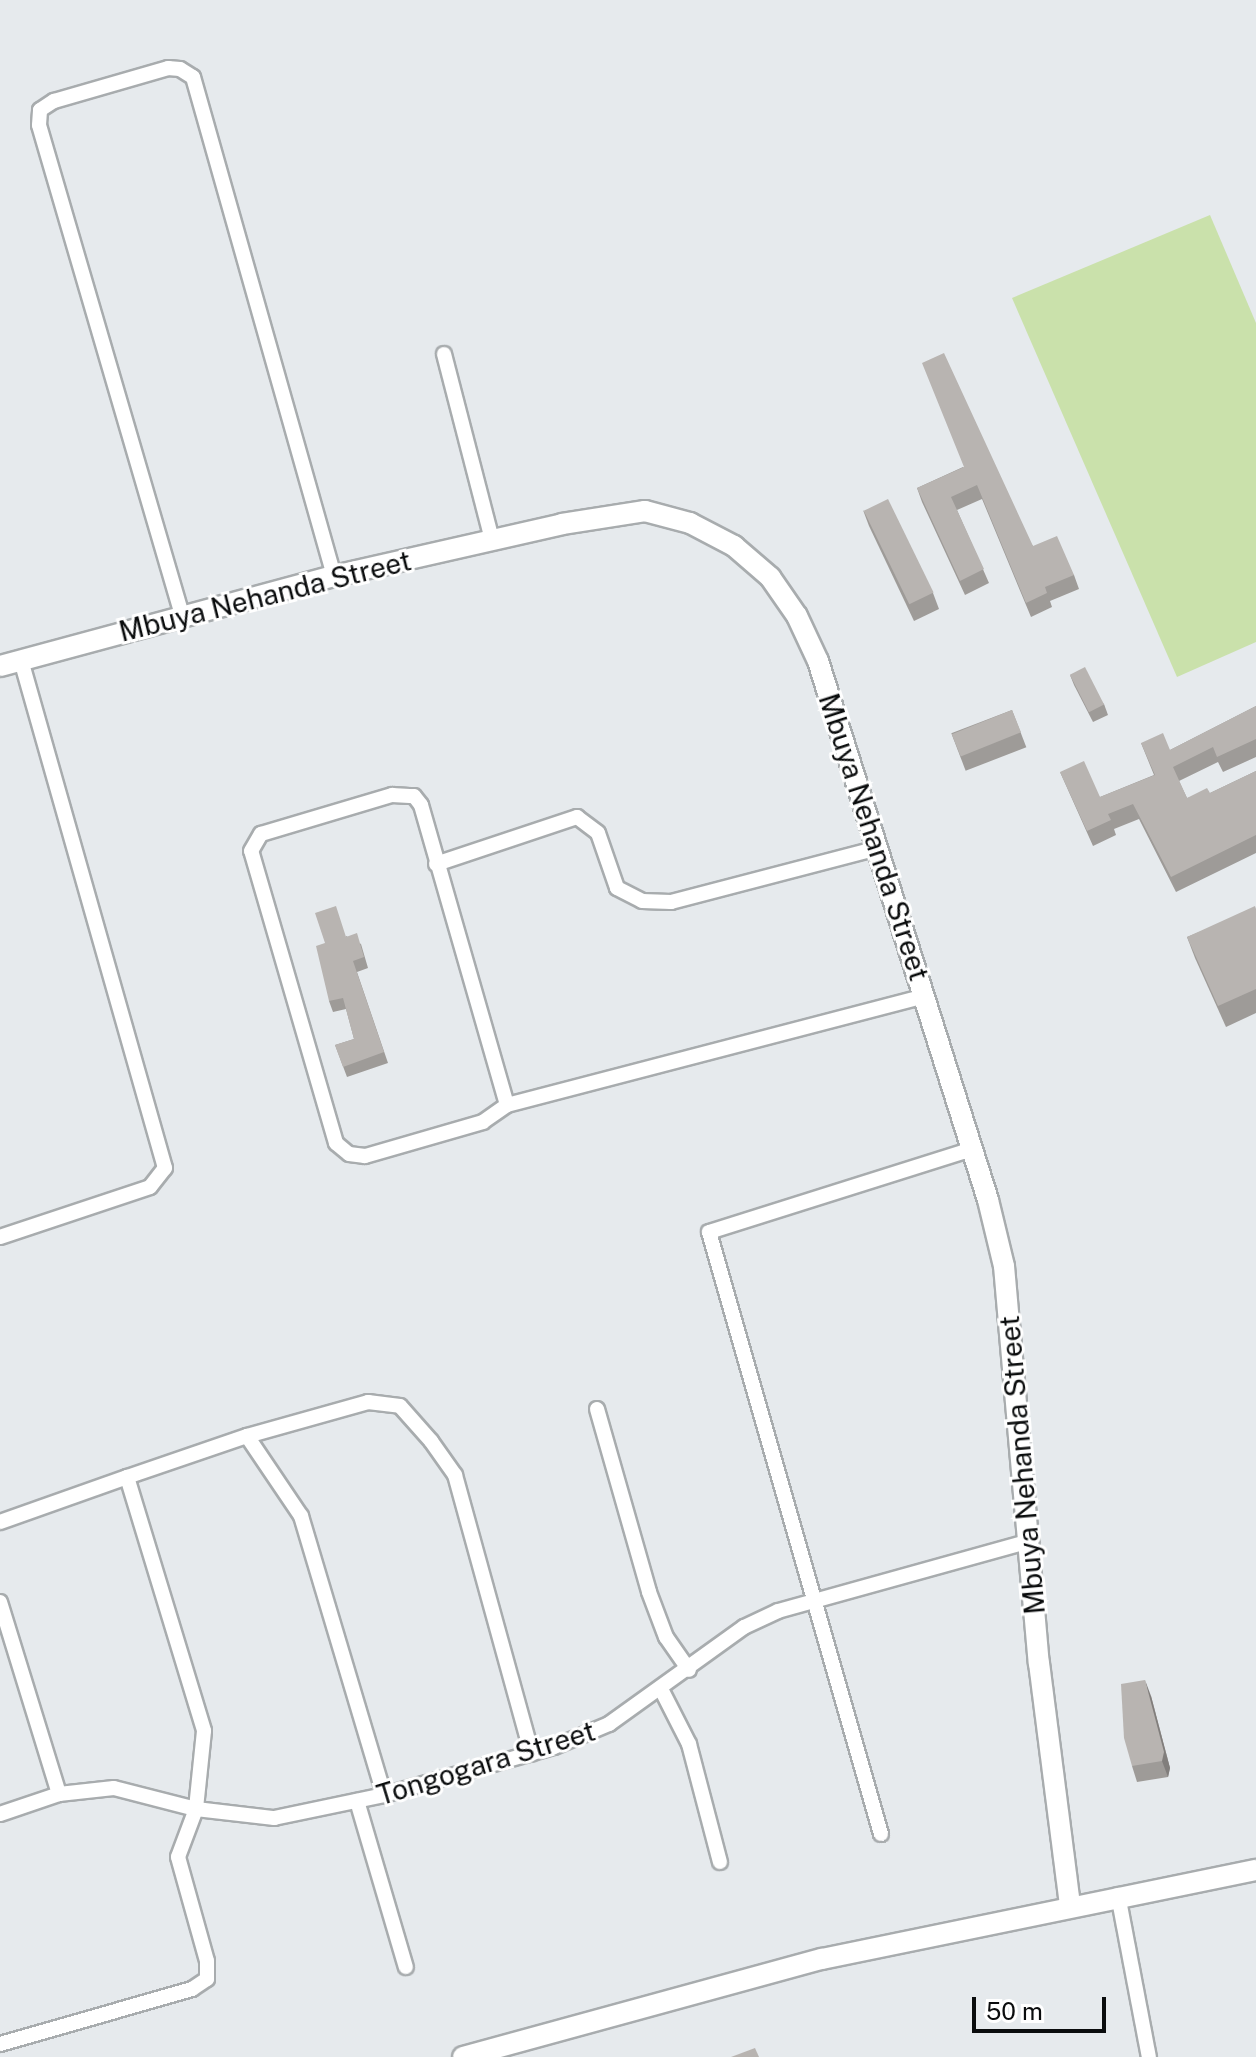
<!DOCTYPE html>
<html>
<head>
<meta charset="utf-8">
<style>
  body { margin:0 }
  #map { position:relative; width:1256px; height:2057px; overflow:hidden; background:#e6eaed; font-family:"Public Sans",sans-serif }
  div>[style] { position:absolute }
  .green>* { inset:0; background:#cae1ab }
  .roads { filter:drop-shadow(2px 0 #a8acae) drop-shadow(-2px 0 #a8acae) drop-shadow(0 2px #a8acae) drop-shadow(0 -2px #a8acae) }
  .street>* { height:14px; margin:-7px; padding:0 7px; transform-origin:7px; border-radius:7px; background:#fff }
  .secondary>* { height:20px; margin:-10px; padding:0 10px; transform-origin:10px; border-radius:10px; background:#fff }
  .wall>* { inset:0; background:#9e9b98; transform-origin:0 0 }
  .shaded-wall>* { inset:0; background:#817e7c }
  .building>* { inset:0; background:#b8b4b1; transform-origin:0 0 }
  span { translate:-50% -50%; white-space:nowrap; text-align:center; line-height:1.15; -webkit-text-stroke:6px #fff; paint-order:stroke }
  .street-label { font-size:28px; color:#0a0c0d }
  .scale { position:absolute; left:972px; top:1997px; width:134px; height:36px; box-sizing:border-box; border:4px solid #0a0c0d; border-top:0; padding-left:10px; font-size:24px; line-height:28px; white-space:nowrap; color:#0a0c0d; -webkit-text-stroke:6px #fff; paint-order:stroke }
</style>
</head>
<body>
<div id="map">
  <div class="green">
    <div style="clip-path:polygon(1210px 215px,1256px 323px,1256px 642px,1177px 677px,1012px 298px)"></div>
  </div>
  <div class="roads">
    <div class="street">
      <div style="left:444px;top:354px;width:192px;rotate:75.5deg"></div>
      <div style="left:182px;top:615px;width:510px;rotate:-106.27deg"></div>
      <div style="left:39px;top:125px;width:15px;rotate:-86deg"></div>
      <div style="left:40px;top:110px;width:17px;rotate:-33deg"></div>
      <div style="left:54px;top:101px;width:119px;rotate:-16.1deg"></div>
      <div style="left:168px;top:68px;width:12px;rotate:5deg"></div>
      <div style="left:180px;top:69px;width:15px;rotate:32deg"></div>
      <div style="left:193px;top:77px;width:519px;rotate:74.22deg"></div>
      <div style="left:392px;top:795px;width:22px;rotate:3deg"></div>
      <div style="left:414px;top:796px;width:11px;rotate:52deg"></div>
      <div style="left:421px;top:805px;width:312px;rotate:74deg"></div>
      <div style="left:507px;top:1105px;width:29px;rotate:145deg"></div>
      <div style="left:483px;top:1122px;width:123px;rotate:163.9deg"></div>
      <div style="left:365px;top:1156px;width:16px;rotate:-173deg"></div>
      <div style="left:349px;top:1154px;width:17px;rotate:-140deg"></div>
      <div style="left:336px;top:1143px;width:304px;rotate:-106.2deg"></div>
      <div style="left:251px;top:851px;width:20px;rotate:-60deg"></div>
      <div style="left:261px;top:834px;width:137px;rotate:-16.6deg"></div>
      <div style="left:436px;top:864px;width:149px;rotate:-18.4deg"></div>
      <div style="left:577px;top:817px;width:26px;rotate:37deg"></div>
      <div style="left:598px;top:833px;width:58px;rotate:70.9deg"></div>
      <div style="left:617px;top:888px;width:28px;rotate:27deg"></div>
      <div style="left:642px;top:901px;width:29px;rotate:2deg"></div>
      <div style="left:671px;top:902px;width:214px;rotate:-14.6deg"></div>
      <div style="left:507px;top:1105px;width:432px;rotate:-14.6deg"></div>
      <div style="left:0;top:1237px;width:158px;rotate:-18.4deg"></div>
      <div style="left:150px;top:1187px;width:24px;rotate:-52deg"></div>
      <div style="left:165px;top:1168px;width:528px;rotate:-105.83deg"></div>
      <div style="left:597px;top:1409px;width:190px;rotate:74.1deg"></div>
      <div style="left:649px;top:1592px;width:48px;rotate:69.3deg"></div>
      <div style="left:666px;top:1637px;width:40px;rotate:55.1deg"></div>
      <div style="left:247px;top:1436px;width:126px;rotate:-15.7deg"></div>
      <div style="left:368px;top:1402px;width:32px;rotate:7deg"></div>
      <div style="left:400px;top:1406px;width:47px;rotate:48.5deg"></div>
      <div style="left:431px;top:1441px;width:42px;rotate:54.8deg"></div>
      <div style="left:455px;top:1475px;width:289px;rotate:74.6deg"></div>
      <div style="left:127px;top:1477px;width:127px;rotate:-18.9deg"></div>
      <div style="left:247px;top:1436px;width:97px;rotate:56deg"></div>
      <div style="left:301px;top:1516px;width:291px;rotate:73.4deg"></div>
      <div style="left:0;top:1522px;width:135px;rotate:-19.5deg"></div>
      <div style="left:127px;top:1477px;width:265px;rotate:73.1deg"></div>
      <div style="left:204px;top:1731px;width:78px;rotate:95.9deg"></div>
      <div style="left:196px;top:1809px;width:51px;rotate:110.6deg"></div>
      <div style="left:178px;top:1857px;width:108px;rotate:74.4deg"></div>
      <div style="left:207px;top:1961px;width:18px;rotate:90deg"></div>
      <div style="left:207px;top:1979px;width:18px;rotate:146deg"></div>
      <div style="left:192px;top:1989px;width:200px;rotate:164deg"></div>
      <div style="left:0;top:1602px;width:201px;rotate:72.9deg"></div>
      <div style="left:661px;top:1689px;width:62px;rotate:63deg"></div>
      <div style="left:689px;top:1744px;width:122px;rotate:75.3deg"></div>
      <div style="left:357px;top:1801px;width:173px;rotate:73.6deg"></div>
      <div style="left:0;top:1814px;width:62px;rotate:-18.7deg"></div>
      <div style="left:59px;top:1794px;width:55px;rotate:-6.2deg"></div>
      <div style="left:114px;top:1788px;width:85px;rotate:14.4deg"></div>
      <div style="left:196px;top:1809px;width:79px;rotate:6.6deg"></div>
      <div style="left:274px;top:1818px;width:112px;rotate:-11.8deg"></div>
      <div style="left:384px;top:1795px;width:177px;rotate:-15.8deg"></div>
      <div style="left:554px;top:1747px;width:60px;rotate:-22.7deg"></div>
      <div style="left:609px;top:1724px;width:166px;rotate:-35.7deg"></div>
      <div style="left:744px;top:1627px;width:38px;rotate:-25deg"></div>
      <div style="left:778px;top:1611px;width:263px;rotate:-15.5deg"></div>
      <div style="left:881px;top:1834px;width:626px;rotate:-105.95deg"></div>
      <div style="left:709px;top:1232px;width:277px;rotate:-17.5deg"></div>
      <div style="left:1118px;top:1895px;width:165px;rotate:79.2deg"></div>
    </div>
    <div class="secondary">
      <div style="left:0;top:666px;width:346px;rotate:-15.1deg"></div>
      <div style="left:334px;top:576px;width:234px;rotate:-12.8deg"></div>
      <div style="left:562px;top:524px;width:84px;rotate:-8.9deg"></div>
      <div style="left:645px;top:511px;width:47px;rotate:14.9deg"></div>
      <div style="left:690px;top:523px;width:50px;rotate:27.6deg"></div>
      <div style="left:734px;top:546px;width:48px;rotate:40.7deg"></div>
      <div style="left:770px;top:577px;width:47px;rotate:55.3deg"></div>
      <div style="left:797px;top:616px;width:50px;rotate:65deg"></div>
      <div style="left:818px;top:661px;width:565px;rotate:72.49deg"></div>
      <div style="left:988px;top:1200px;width:68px;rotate:76.4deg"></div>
      <div style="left:1004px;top:1266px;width:399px;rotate:85deg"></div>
      <div style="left:1039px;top:1663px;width:244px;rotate:82.7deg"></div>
      <div style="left:463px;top:2057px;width:372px;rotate:-15.3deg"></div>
      <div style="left:822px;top:1959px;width:443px;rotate:-11.6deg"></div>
    </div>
  </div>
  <div class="wall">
    <div style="clip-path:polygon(963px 467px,1033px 546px,1074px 575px,1079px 589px,1050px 601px,1052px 607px,1031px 617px,982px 499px,957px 510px,989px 583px,965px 595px,922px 502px,917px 488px)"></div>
    <div style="clip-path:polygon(863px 510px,933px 593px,939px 609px,914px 621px,869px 526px)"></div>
    <div style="clip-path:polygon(1070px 675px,1104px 704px,1108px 715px,1093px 722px,1074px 685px)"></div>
    <div style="clip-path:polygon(1256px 706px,1256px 757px,1223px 772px,1218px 762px,1179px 781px,1187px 798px,1210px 793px,1256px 771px,1256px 853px,1176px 892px,1139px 819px,1114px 829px,1116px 835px,1093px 846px,1060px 772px,1100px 797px,1154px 775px,1141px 743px,1170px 750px)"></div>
    <div style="left:1012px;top:710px;width:40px;height:65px;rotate:69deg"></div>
    <div style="clip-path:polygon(1256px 909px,1256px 1013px,1226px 1027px,1195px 958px,1187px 937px)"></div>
    <div style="clip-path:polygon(346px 936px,361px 944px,368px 968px,357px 972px,388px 1063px,347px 1077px,335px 1045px,354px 1039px,346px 1009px,333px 1012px,329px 1001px)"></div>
    <div style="clip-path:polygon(1151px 1696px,1170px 1768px,1168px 1777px,1137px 1782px,1132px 1766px)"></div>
  </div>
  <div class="shaded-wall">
    <div style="clip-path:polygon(1145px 1680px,1151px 1696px,1170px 1768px,1168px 1777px,1162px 1761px)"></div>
  </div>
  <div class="building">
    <div style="clip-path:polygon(944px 353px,1033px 546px,1057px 536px,1074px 575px,1045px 587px,1047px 593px,1026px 603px,977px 485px,951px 497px,984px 569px,960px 581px,917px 488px,964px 467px,922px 363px)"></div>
    <div style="left:888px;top:499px;width:104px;height:27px;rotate:64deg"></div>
    <div style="left:1085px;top:667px;width:42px;height:17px;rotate:63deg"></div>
    <div style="clip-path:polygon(1256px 706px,1256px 739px,1217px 757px,1213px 747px,1173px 767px,1187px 798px,1207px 788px,1210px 793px,1256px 771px,1256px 835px,1171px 877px,1133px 804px,1108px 814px,1111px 820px,1087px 831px,1060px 772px,1084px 761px,1100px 797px,1155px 775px,1141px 743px,1163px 733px,1170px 750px)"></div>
    <div style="left:1012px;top:710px;width:24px;height:65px;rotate:68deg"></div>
    <div style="clip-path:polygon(336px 906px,346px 937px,357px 933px,364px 957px,353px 961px,384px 1052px,343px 1067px,335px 1045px,354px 1039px,343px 998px,329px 1001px,316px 946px,325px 943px,315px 913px)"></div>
    <div style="clip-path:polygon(1255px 906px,1256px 909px,1256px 989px,1218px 1006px,1187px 937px)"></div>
    <div style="clip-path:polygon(1145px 1680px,1164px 1752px,1162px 1761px,1132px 1766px,1124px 1738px,1121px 1684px)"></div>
    <div style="clip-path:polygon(755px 2048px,759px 2057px,731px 2057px)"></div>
  </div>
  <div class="street-label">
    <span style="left:265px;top:596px;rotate:-14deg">Mbuya Nehanda Street</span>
    <span style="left:874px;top:837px;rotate:72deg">Mbuya Nehanda Street</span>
    <span style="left:1022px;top:1465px;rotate:-95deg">Mbuya Nehanda Street</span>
    <span style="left:486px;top:1763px;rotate:-17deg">Tongogara Street</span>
  </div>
  <div class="scale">50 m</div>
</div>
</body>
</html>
